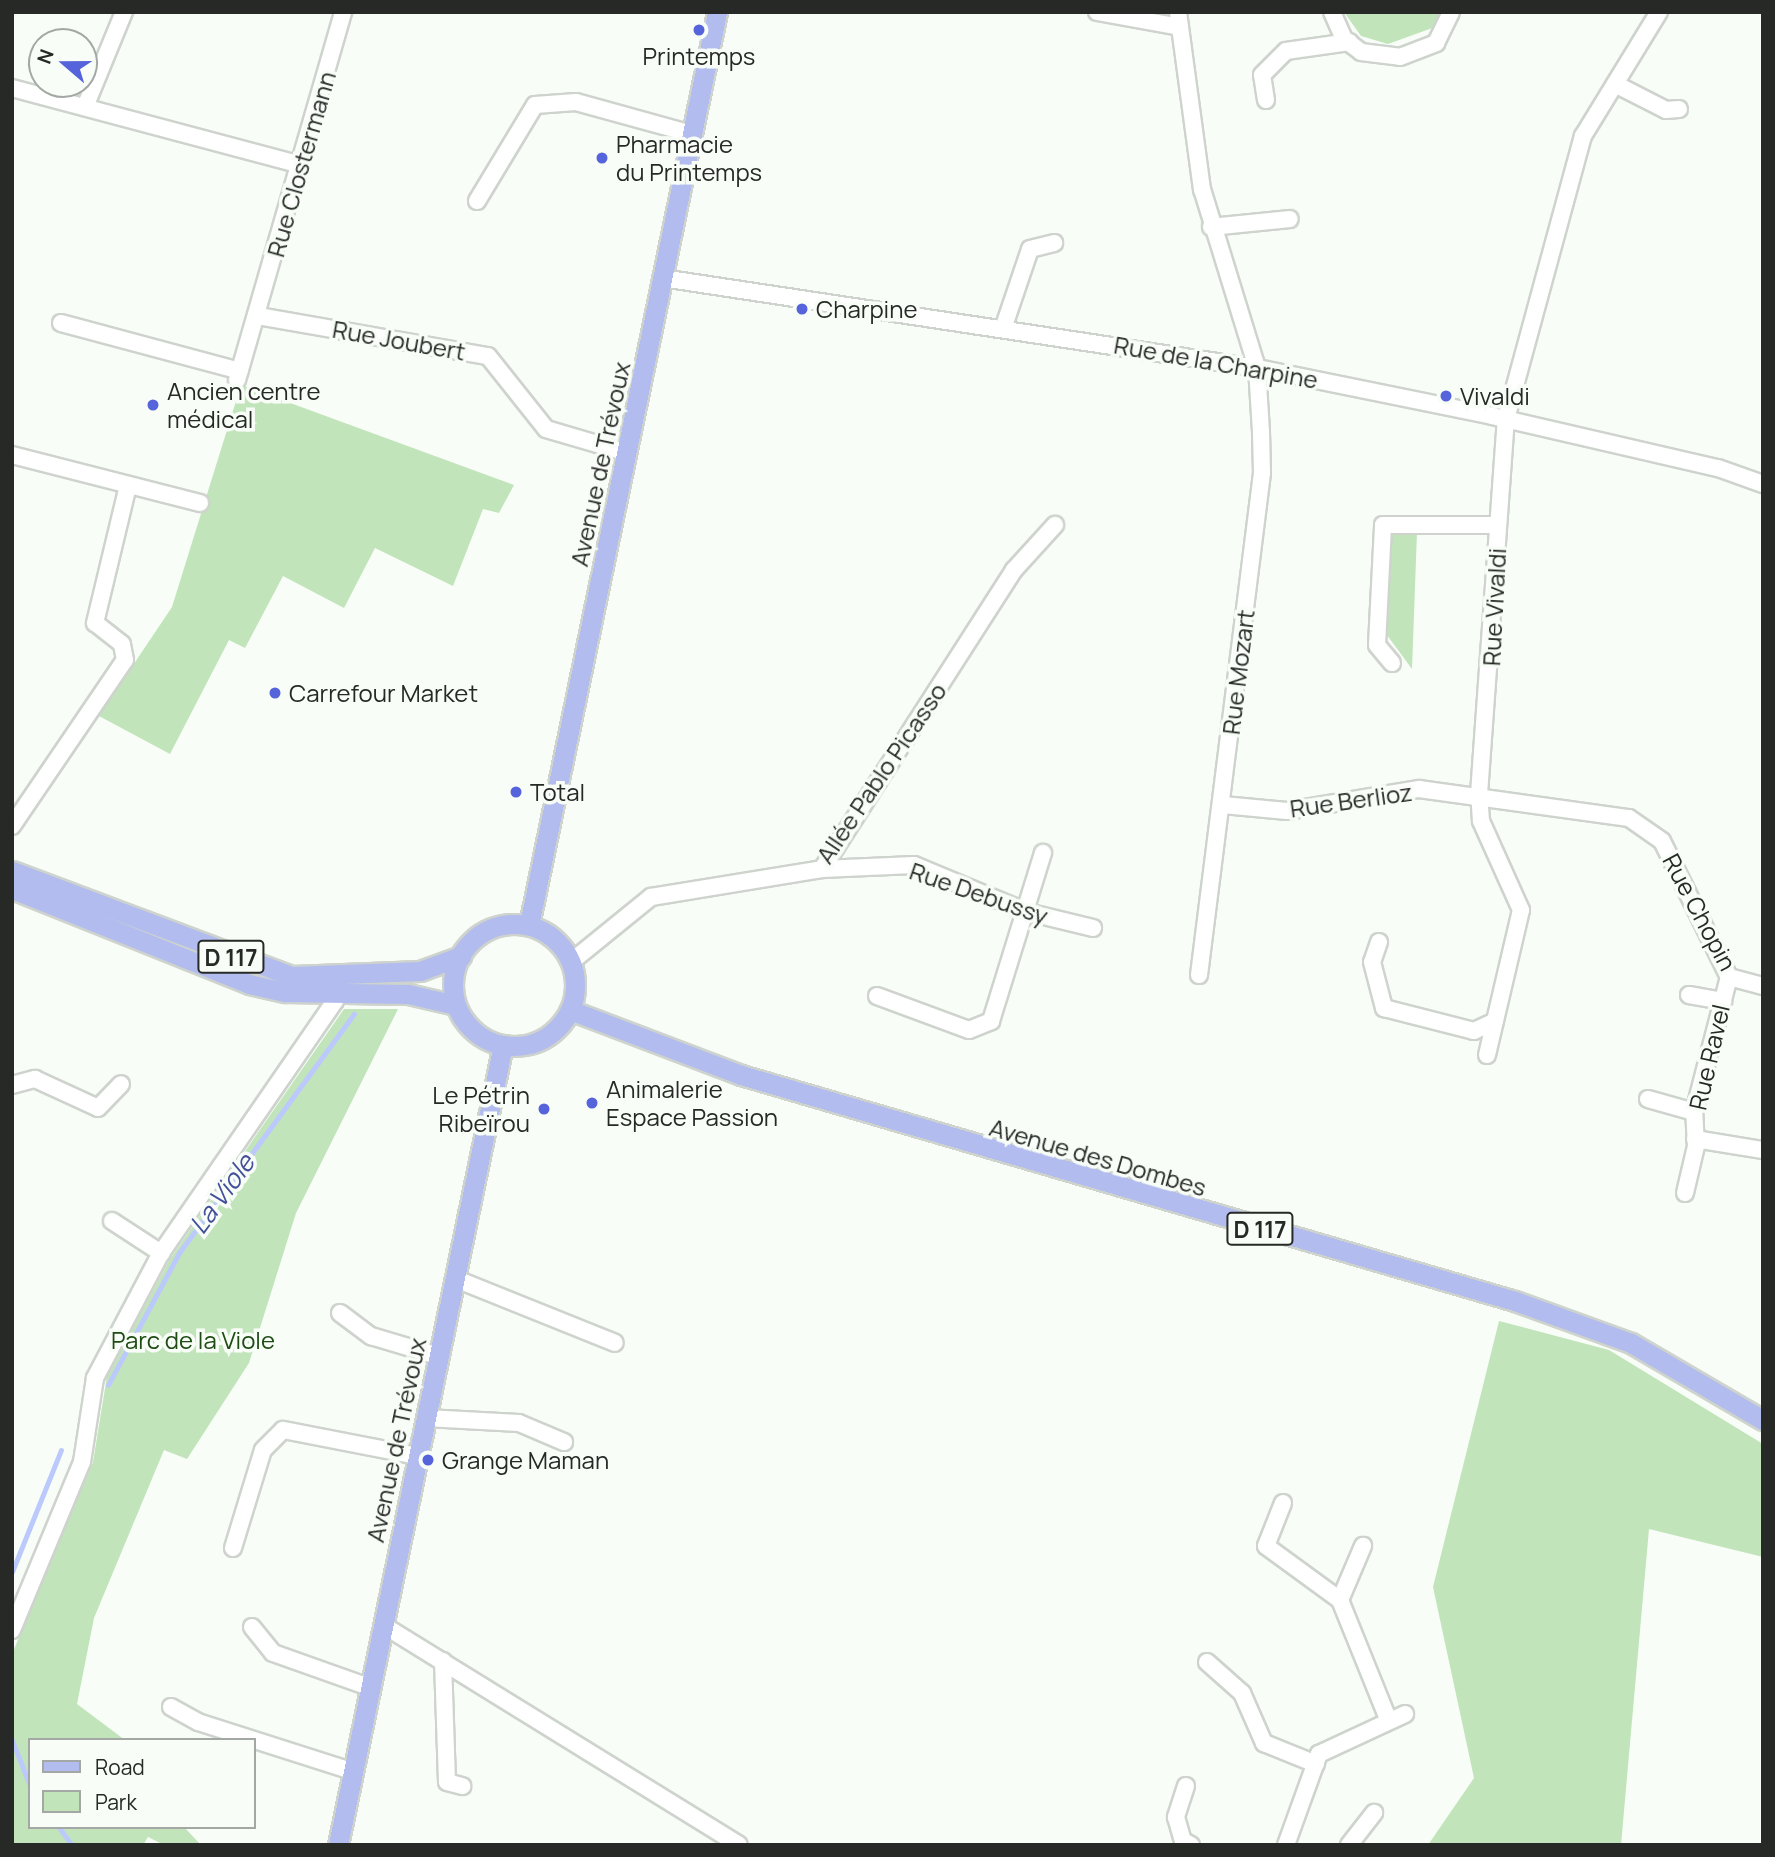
<!DOCTYPE html>
<html>
<head>
<meta charset="utf-8">
<style>
  body { margin:0 }
  #map { position:relative; width:1775px; height:1857px; overflow:hidden; background:#f8fdf7; font-family:Manrope,sans-serif }
  div>[style] { position:absolute }
  .green>* { inset:0; background:#c1e4ba }
  .stream>* { height:4.5px; margin:-2.25px; padding:0 2.25px; transform-origin:2.25px; border-radius:2.25px; background:#bcc9fd }
  .roads { filter:drop-shadow(2px 0 #ced4cd) drop-shadow(-2px 0 #ced4cd) drop-shadow(0 2px #ced4cd) drop-shadow(0 -2px #ced4cd) }
  .minor>* { height:16px; margin:-8px; padding:0 8px; transform-origin:8px; border-radius:8px; background:#fff }
  .major>* { height:19px; margin:-9.5px; padding:0 9.5px; transform-origin:9.5px; border-radius:9.5px; background:#b2bcee }
  .major>.ring { margin:-9.5px; padding:0; box-sizing:content-box; background:none; border:19px solid #b2bcee; border-radius:50% }
  .dots>* { width:19px; height:19px; translate:-50% -50%; box-sizing:border-box; border:4px solid #f8fdf7; border-radius:50% }
  span { translate:-50% -50%; white-space:nowrap; text-align:center; line-height:1.15; -webkit-text-stroke:7px #f8fdf7; paint-order:stroke }
  .shield-label span { padding:2px 5px; background:#f8fdf7; border:2px solid; border-radius:5px; -webkit-text-stroke-width:0 }
  .shield-label { font-size:23px; color:#272927; font-weight:700 }
  .poi-label { font-size:24px; color:#272927 }
  .left { translate:0 -50%; text-align:left }
  .right { translate:-100% -50%; text-align:right }
  .street-label { font-size:24px; color:#272927 }
  .park-label { font-size:24px; color:#1e4c14 }
  .water-label { font-size:26px; color:#434f9b; font-style:italic }
  .frame { position:absolute; inset:0; border:14px solid #272927; pointer-events:none }
  .legend { position:absolute; left:28px; top:1738px; width:228px; height:91px; box-sizing:border-box; background:#f8fdf7; border:2px solid #a4a8a4; margin:0; padding:9px 12px; list-style:none; font-size:21px; color:#272927 }
  .legend li { display:flex; align-items:center; gap:14px; height:35px }
  .legend b { width:35px; border:2px solid #a4a8a4 }
  .north { position:absolute; left:28px; top:28px; width:70px; height:70px; box-sizing:border-box; background:#f8fdf7; border:2px solid #a4a8a4; border-radius:50%; rotate:290deg; font-size:19px; font-weight:700; line-height:28px; text-align:center; color:#272927 }
  .north::after { content:''; display:block; margin:auto; width:24px; height:32px; background:#5664db; clip-path:polygon(50% 0,100% 100%,50% 72%,0 100%) }
</style>
</head>
<body>
<div id="map">
  <div class="green">
    <div style="clip-path:polygon(1344px 12px,1443px 12px,1435px 27px,1388px 44px,1361px 36px)"></div>
    <div style="clip-path:polygon(241px 385px,514px 485px,499px 513px,483px 509px,453px 586px,375px 548px,344px 608px,283px 576px,245px 648px,229px 640px,170px 754px,99px 716px,172px 607px)"></div>
    <div style="clip-path:polygon(1395px 531px,1417px 532px,1412px 669px,1384px 631px,1388px 537px)"></div>
    <div style="clip-path:polygon(344px 1009px,398px 1009px,296px 1213px,249px 1363px,187px 1459px,164px 1450px,94px 1618px,77px 1704px,125px 1740px,30px 1740px,30px 1827px,184px 1827px,201px 1845px,164px 1845px,148px 1837px,143px 1845px,12px 1845px,12px 1654px,93px 1462px,107px 1376px,170px 1259px)"></div>
    <div style="clip-path:polygon(1499px 1321px,1609px 1350px,1763px 1444px,1763px 1557px,1649px 1529px,1621px 1845px,1428px 1845px,1474px 1778px,1433px 1587px)"></div>
  </div>
  <div class="stream">
    <div style="left:108px;top:1385px;width:150px;rotate:-61.7deg"></div>
    <div style="left:179px;top:1253px;width:296px;rotate:-53.8deg"></div>
    <div style="left:12px;top:1572px;width:131px;rotate:-68.1deg"></div>
    <div style="left:12px;top:1739px;width:49px;rotate:68.6deg"></div>
    <div style="left:59px;top:1827px;width:22px;rotate:54deg"></div>
  </div>
  <div class="roads">
    <div class="minor">
      <div style="left:1097px;top:12px;width:84px;rotate:10.2deg"></div>
      <div style="left:1178px;top:12px;width:179px;rotate:82.3deg"></div>
      <div style="left:1202px;top:189px;width:187px;rotate:72.9deg"></div>
      <div style="left:1257px;top:368px;width:64px;rotate:86.4deg"></div>
      <div style="left:1261px;top:432px;width:41px;rotate:88.6deg"></div>
      <div style="left:1262px;top:473px;width:506px;rotate:97.15deg"></div>
      <div style="left:1332px;top:12px;width:30px;rotate:66deg"></div>
      <div style="left:1344px;top:39px;width:21px;rotate:37deg"></div>
      <div style="left:1361px;top:52px;width:39px;rotate:7deg"></div>
      <div style="left:1400px;top:57px;width:39px;rotate:-21deg"></div>
      <div style="left:1436px;top:43px;width:34px;rotate:-64deg"></div>
      <div style="left:1615px;top:84px;width:57px;rotate:27deg"></div>
      <div style="left:1666px;top:110px;width:13px;rotate:-4deg"></div>
      <div style="left:12px;top:88px;width:299px;rotate:14.9deg"></div>
      <div style="left:1266px;top:100px;width:25px;rotate:-99deg"></div>
      <div style="left:1262px;top:75px;width:34px;rotate:-45deg"></div>
      <div style="left:1286px;top:51px;width:64px;rotate:-8.1deg"></div>
      <div style="left:85px;top:107px;width:103px;rotate:-67.7deg"></div>
      <div style="left:477px;top:201px;width:112px;rotate:-58.9deg"></div>
      <div style="left:535px;top:105px;width:41px;rotate:-4.2deg"></div>
      <div style="left:576px;top:102px;width:120px;rotate:15.4deg"></div>
      <div style="left:1211px;top:227px;width:79px;rotate:-5.8deg"></div>
      <div style="left:662px;top:278px;width:602px;rotate:8.6deg"></div>
      <div style="left:1257px;top:368px;width:240px;rotate:11.5deg"></div>
      <div style="left:1492px;top:416px;width:232px;rotate:13deg"></div>
      <div style="left:1718px;top:468px;width:48px;rotate:19.6deg"></div>
      <div style="left:258px;top:316px;width:233px;rotate:9.9deg"></div>
      <div style="left:488px;top:356px;width:93px;rotate:51.5deg"></div>
      <div style="left:546px;top:429px;width:85px;rotate:16.3deg"></div>
      <div style="left:61px;top:323px;width:185px;rotate:15deg"></div>
      <div style="left:1004px;top:326px;width:81px;rotate:-71.3deg"></div>
      <div style="left:1030px;top:249px;width:25px;rotate:-14deg"></div>
      <div style="left:237px;top:380px;width:383px;rotate:-73.9deg"></div>
      <div style="left:12px;top:455px;width:194px;rotate:14.3deg"></div>
      <div style="left:1392px;top:663px;width:23px;rotate:-130deg"></div>
      <div style="left:1377px;top:645px;width:120px;rotate:-87.1deg"></div>
      <div style="left:1383px;top:525px;width:115px"></div>
      <div style="left:1223px;top:805px;width:64px;rotate:5.4deg"></div>
      <div style="left:1287px;top:811px;width:134px;rotate:-9.5deg"></div>
      <div style="left:1419px;top:789px;width:212px;rotate:7.9deg"></div>
      <div style="left:1629px;top:818px;width:40px;rotate:34.9deg"></div>
      <div style="left:1662px;top:841px;width:152px;rotate:63.8deg"></div>
      <div style="left:1729px;top:977px;width:35px;rotate:15deg"></div>
      <div style="left:12px;top:826px;width:201px;rotate:-55.8deg"></div>
      <div style="left:125px;top:660px;width:16px;rotate:-101deg"></div>
      <div style="left:122px;top:644px;width:34px;rotate:-142deg"></div>
      <div style="left:95px;top:623px;width:141px;rotate:-76.5deg"></div>
      <div style="left:822px;top:869px;width:355px;rotate:-57.3deg"></div>
      <div style="left:1014px;top:570px;width:61px;rotate:-47.7deg"></div>
      <div style="left:1379px;top:942px;width:21px;rotate:109deg"></div>
      <div style="left:1372px;top:962px;width:48px;rotate:75.4deg"></div>
      <div style="left:1384px;top:1008px;width:93px;rotate:14.3deg"></div>
      <div style="left:1474px;top:1031px;width:23px;rotate:-25deg"></div>
      <div style="left:571px;top:962px;width:103px;rotate:-39.1deg"></div>
      <div style="left:651px;top:897px;width:173px;rotate:-9.3deg"></div>
      <div style="left:822px;top:869px;width:92px;rotate:-2.5deg"></div>
      <div style="left:914px;top:865px;width:122px;rotate:22.6deg"></div>
      <div style="left:1027px;top:912px;width:68px;rotate:13.6deg"></div>
      <div style="left:1689px;top:995px;width:35px;rotate:10deg"></div>
      <div style="left:877px;top:996px;width:98px;rotate:20.3deg"></div>
      <div style="left:969px;top:1030px;width:24px;rotate:-22deg"></div>
      <div style="left:991px;top:1021px;width:176px;rotate:-72.8deg"></div>
      <div style="left:1487px;top:1055px;width:149px;rotate:-76.8deg"></div>
      <div style="left:1521px;top:910px;width:98px;rotate:-114.2deg"></div>
      <div style="left:1481px;top:821px;width:27px;rotate:-94deg"></div>
      <div style="left:1479px;top:794px;width:376px;rotate:-85.9deg"></div>
      <div style="left:1506px;top:419px;width:293px;rotate:-74.8deg"></div>
      <div style="left:1583px;top:136px;width:145px;rotate:-58.5deg"></div>
      <div style="left:12px;top:1085px;width:24px;rotate:-15deg"></div>
      <div style="left:35px;top:1079px;width:69px;rotate:24.7deg"></div>
      <div style="left:98px;top:1108px;width:33px;rotate:-46deg"></div>
      <div style="left:1648px;top:1099px;width:48px;rotate:15.8deg"></div>
      <div style="left:1695px;top:1139px;width:69px;rotate:9.2deg"></div>
      <div style="left:1685px;top:1193px;width:48px;rotate:-76.8deg"></div>
      <div style="left:1696px;top:1146px;width:34px;rotate:-93deg"></div>
      <div style="left:1694px;top:1112px;width:139px;rotate:-75.5deg"></div>
      <div style="left:112px;top:1221px;width:59px;rotate:33.1deg"></div>
      <div style="left:456px;top:1279px;width:171px;rotate:21.9deg"></div>
      <div style="left:340px;top:1313px;width:39px;rotate:37deg"></div>
      <div style="left:371px;top:1336px;width:70px;rotate:16.6deg"></div>
      <div style="left:426px;top:1418px;width:93px;rotate:3.1deg"></div>
      <div style="left:519px;top:1423px;width:49px;rotate:22.9deg"></div>
      <div style="left:1283px;top:1503px;width:46px;rotate:111.6deg"></div>
      <div style="left:1266px;top:1546px;width:92px;rotate:36.1deg"></div>
      <div style="left:1340px;top:1600px;width:128px;rotate:68deg"></div>
      <div style="left:233px;top:1548px;width:102px;rotate:-73deg"></div>
      <div style="left:263px;top:1450px;width:28px;rotate:-45deg"></div>
      <div style="left:283px;top:1430px;width:136px;rotate:11deg"></div>
      <div style="left:1340px;top:1600px;width:59px;rotate:-66.9deg"></div>
      <div style="left:383px;top:1625px;width:418px;rotate:31.7deg"></div>
      <div style="left:252px;top:1627px;width:33px;rotate:51deg"></div>
      <div style="left:273px;top:1653px;width:102px;rotate:19.5deg"></div>
      <div style="left:12px;top:1630px;width:182px;rotate:-67.4deg"></div>
      <div style="left:82px;top:1462px;width:85px;rotate:-81.2deg"></div>
      <div style="left:95px;top:1378px;width:141px;rotate:-62.2deg"></div>
      <div style="left:161px;top:1253px;width:306px;rotate:-55.4deg"></div>
      <div style="left:335px;top:1001px;width:18px;rotate:-84deg"></div>
      <div style="left:443px;top:1661px;width:121px;rotate:88.1deg"></div>
      <div style="left:447px;top:1782px;width:16px;rotate:15deg"></div>
      <div style="left:1207px;top:1662px;width:47px;rotate:41.5deg"></div>
      <div style="left:1242px;top:1693px;width:55px;rotate:66.3deg"></div>
      <div style="left:1264px;top:1743px;width:56px;rotate:22deg"></div>
      <div style="left:171px;top:1707px;width:31px;rotate:29deg"></div>
      <div style="left:198px;top:1722px;width:162px;rotate:17.7deg"></div>
      <div style="left:1186px;top:1786px;width:33px;rotate:108deg"></div>
      <div style="left:1176px;top:1817px;width:25px;rotate:74deg"></div>
      <div style="left:1183px;top:1841px;width:9px;rotate:27deg"></div>
      <div style="left:1286px;top:1845px;width:97px;rotate:-70.1deg"></div>
      <div style="left:1319px;top:1754px;width:95px;rotate:-24.9deg"></div>
      <div style="left:1349px;top:1845px;width:41px;rotate:-52deg"></div>
    </div>
    <div class="major">
      <div style="left:12px;top:871px;width:299px;rotate:20.6deg"></div>
      <div style="left:292px;top:976px;width:128px;rotate:-2.2deg"></div>
      <div style="left:420px;top:971px;width:44px;rotate:-20.1deg"></div>
      <div style="left:12px;top:889px;width:255px;rotate:21.8deg"></div>
      <div style="left:249px;top:984px;width:37px;rotate:13deg"></div>
      <div style="left:285px;top:992px;width:123px;rotate:0.9deg"></div>
      <div style="left:408px;top:994px;width:49px;rotate:12.9deg"></div>
      <div class="ring" style="left:453px;top:924px;width:103px;height:103px"></div>
      <div style="left:529px;top:925px;width:932px;rotate:-78.36deg"></div>
      <div style="left:570px;top:1010px;width:183px;rotate:20.8deg"></div>
      <div style="left:741px;top:1075px;width:806px;rotate:16.28deg"></div>
      <div style="left:1515px;top:1301px;width:123px;rotate:19.9deg"></div>
      <div style="left:1631px;top:1343px;width:153px;rotate:30.3deg"></div>
      <div style="left:338px;top:1845px;width:817px;rotate:-78.35deg"></div>
    </div>
  </div>
  <div class="dots">
    <div style="left:699px;top:30px;background:#5664db"></div>
    <div style="left:602px;top:158px;background:#5664db"></div>
    <div style="left:802px;top:309px;background:#5664db"></div>
    <div style="left:1446px;top:396px;background:#5664db"></div>
    <div style="left:153px;top:405px;background:#5664db"></div>
    <div style="left:275px;top:693px;background:#5664db"></div>
    <div style="left:516px;top:792px;background:#5664db"></div>
    <div style="left:592px;top:1103px;background:#5664db"></div>
    <div style="left:544px;top:1109px;background:#5664db"></div>
    <div style="left:428px;top:1460px;background:#5664db"></div>
  </div>
  <div class="shield-label">
    <span style="left:231px;top:957px">D 117</span>
    <span style="left:1260px;top:1229px">D 117</span>
  </div>
  <div class="poi-label">
    <span style="left:699px;top:56px">Printemps</span>
    <span class="left" style="left:616px;top:158px">Pharmacie<br>du Printemps</span>
    <span class="left" style="left:816px;top:309px">Charpine</span>
    <span class="left" style="left:167px;top:405px">Ancien centre<br>médical</span>
    <span class="left" style="left:1460px;top:396px">Vivaldi</span>
    <span class="left" style="left:289px;top:693px">Carrefour Market</span>
    <span class="left" style="left:530px;top:792px">Total</span>
    <span class="left" style="left:606px;top:1103px">Animalerie<br>Espace Passion</span>
    <span class="right" style="left:530px;top:1109px">Le Pétrin<br>Ribeïrou</span>
    <span class="left" style="left:442px;top:1460px">Grange Maman</span>
  </div>
  <div class="street-label">
    <span style="left:301px;top:164px;rotate:-74deg">Rue Clostermann</span>
    <span style="left:399px;top:340px;rotate:10deg">Rue Joubert</span>
    <span style="left:1216px;top:362px;rotate:10deg">Rue de la Charpine</span>
    <span style="left:600px;top:464px;rotate:-78deg">Avenue de Trévoux</span>
    <span style="left:1494px;top:607px;rotate:-87deg">Rue Vivaldi</span>
    <span style="left:1238px;top:672px;rotate:-83deg">Rue Mozart</span>
    <span style="left:881px;top:773px;rotate:-56deg">Allée Pablo Picasso</span>
    <span style="left:1351px;top:800px;rotate:-8deg">Rue Berlioz</span>
    <span style="left:979px;top:893px;rotate:19deg">Rue Debussy</span>
    <span style="left:1700px;top:912px;rotate:62deg">Rue Chopin</span>
    <span style="left:1709px;top:1057px;rotate:-77deg">Rue Ravel</span>
    <span style="left:1098px;top:1157px;rotate:16deg">Avenue des Dombes</span>
    <span style="left:396px;top:1440px;rotate:-78deg">Avenue de Trévoux</span>
  </div>
  <div class="park-label">
    <span style="left:193px;top:1340px">Parc de la Viole</span>
  </div>
  <div class="water-label">
    <span style="left:222px;top:1194px;rotate:-54deg">La Viole</span>
  </div>
  <div class="frame"></div>
  <ul class="legend">
  <li><b style="height:9px;background:#b2bcee"></b>Road</li>
  <li><b style="height:19px;background:#c1e4ba"></b>Park</li>
  </ul>
  <div class="north">N</div>
</div>
</body>
</html>
